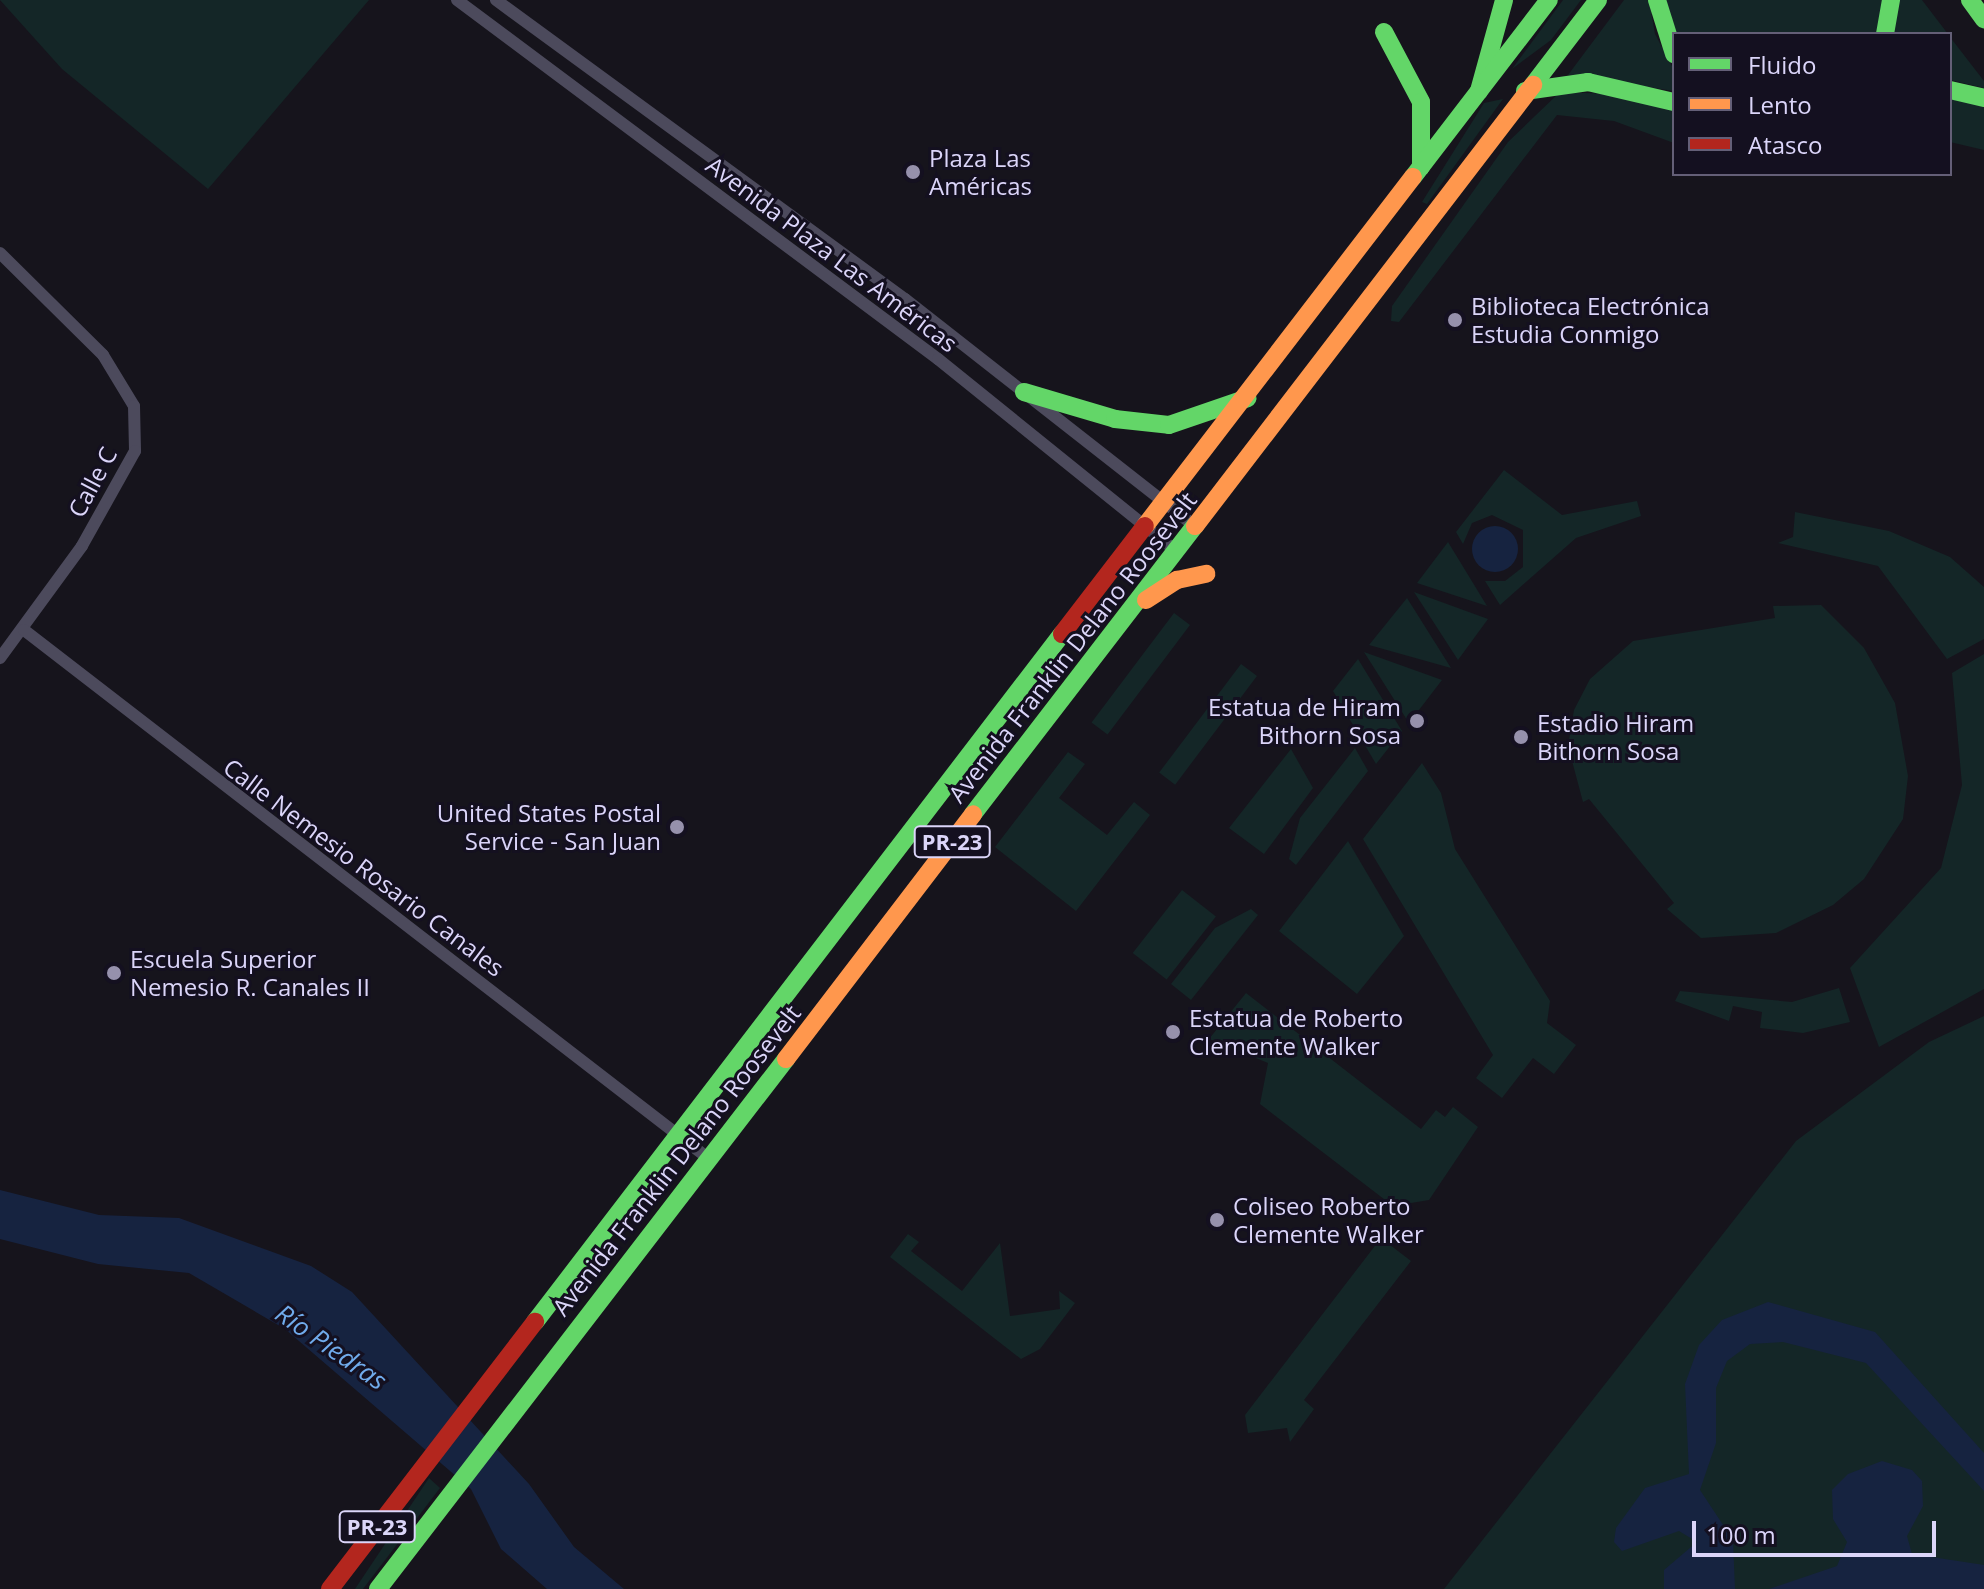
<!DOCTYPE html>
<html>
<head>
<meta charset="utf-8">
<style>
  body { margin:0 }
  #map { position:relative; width:1984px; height:1589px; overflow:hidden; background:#16141c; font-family:"Open Sans",sans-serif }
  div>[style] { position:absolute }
  .green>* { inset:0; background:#142627; transform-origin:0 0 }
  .water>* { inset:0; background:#162340 }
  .round { border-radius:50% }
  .street>* { height:12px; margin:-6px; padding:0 6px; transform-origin:6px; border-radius:6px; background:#4c4a5c }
  .fast>* { height:18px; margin:-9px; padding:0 9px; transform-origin:9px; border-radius:9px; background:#63d668 }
  .slow>* { height:18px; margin:-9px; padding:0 9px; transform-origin:9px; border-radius:9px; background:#ff974d }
  .jam>* { height:18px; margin:-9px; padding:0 9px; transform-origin:9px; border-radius:9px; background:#b3261e }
  .dots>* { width:22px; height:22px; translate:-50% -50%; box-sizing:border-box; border:4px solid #141020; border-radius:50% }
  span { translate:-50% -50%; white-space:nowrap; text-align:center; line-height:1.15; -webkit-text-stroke:6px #141020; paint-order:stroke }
  .shield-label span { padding:2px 6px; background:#141020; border:2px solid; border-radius:6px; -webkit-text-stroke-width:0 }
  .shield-label { font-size:22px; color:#dbd5f9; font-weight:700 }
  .poi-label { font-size:24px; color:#dbd5f9 }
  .left { translate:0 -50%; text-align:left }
  .right { translate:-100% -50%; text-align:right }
  .street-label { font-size:24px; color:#dbd5f9 }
  .water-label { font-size:26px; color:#70abec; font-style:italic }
  .legend { position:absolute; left:1672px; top:32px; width:280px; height:144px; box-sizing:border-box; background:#141020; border:2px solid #645f77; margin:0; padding:10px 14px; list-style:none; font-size:24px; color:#dbd5f9 }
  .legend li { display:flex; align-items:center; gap:16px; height:40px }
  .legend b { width:40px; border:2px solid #645f77 }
  .scale { position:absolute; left:1692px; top:1521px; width:244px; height:36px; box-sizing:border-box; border:4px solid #dbd5f9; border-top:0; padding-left:10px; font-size:24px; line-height:28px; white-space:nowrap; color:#dbd5f9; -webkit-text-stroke:6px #141020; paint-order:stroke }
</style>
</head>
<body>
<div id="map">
  <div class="green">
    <div style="clip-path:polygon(0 0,369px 0,208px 189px,62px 69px)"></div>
    <div style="clip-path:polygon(1563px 0,1581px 0,1551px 40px,1512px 69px)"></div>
    <div style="clip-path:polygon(1624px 0,1649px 0,1655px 34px,1674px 70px,1674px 91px,1568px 75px)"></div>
    <div style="left:1661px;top:0;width:221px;height:36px"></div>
    <div style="clip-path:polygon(1898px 0,1922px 0,1948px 34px,1894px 34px)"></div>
    <div style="clip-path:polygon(1950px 37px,1984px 81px,1984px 88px,1950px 80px)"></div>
    <div style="clip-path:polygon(1560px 92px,1637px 95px,1674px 111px,1674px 143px,1614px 121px,1557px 115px,1399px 322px,1391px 321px,1392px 306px,1508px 142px)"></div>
    <div style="clip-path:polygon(1503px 99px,1427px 204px,1422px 202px,1484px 103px)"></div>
    <div style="clip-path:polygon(1950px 99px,1984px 106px,1984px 150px,1950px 142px)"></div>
    <div style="clip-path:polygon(1504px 470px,1562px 515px,1637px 501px,1641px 516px,1576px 538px,1500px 605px,1485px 581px,1505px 581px,1523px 567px,1523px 530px,1492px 515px,1472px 523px,1463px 544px,1456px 532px)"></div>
    <div style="clip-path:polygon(1795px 512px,1889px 531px,1950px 557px,1984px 587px,1984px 639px,1947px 659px,1878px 566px,1778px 543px,1793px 537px)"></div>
    <div style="clip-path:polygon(1448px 542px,1487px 606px,1417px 583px)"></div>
    <div style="clip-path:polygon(1414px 592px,1488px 619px,1458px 660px)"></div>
    <div style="clip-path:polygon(1407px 598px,1451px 668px,1369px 645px)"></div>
    <div style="clip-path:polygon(1821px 605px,1864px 648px,1895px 703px,1908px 776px,1903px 819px,1864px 879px,1833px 905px,1776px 933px,1701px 938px,1667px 909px,1674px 903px,1589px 799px,1583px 802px,1568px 746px,1574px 710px,1590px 679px,1633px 641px,1775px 618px,1773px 606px)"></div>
    <div style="left:1174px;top:613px;width:20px;height:137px;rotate:37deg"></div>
    <div style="clip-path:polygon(1364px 652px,1442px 680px,1409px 723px)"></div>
    <div style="clip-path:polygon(1984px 654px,1984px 989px,1879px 1047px,1850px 968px,1941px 868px,1962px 785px,1952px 673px)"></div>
    <div style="clip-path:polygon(1358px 659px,1402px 731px,1376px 764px,1333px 691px)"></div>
    <div style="left:1241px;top:664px;width:20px;height:136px;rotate:37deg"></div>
    <div style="clip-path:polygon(1355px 748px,1368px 771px,1296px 865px,1289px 859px,1300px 818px)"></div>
    <div style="clip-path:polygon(1291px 749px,1313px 788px,1264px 854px,1229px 828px)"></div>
    <div style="clip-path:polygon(1068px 752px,1085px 764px,1059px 798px,1107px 835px,1134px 802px,1150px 815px,1076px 911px,995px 847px)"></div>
    <div style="clip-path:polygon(1422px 763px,1441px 793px,1455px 849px,1550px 1001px,1547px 1023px,1576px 1045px,1554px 1074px,1533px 1058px,1502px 1098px,1476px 1078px,1493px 1055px,1363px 839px)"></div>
    <div style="clip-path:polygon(1348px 841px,1404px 936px,1357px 994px,1279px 931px)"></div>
    <div style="left:1182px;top:890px;width:43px;height:80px;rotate:38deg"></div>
    <div style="clip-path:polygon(1251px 909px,1258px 915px,1191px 1000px,1171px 984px,1215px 928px)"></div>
    <div style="clip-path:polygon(1839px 988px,1850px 1022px,1803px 1033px,1760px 1028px,1762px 1012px,1733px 1006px,1729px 1021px,1675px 1001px,1680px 991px,1792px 1002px)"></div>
    <div style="clip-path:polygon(1246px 993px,1421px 1129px,1436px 1110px,1445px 1117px,1453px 1107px,1478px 1127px,1429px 1200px,1393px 1206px,1260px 1104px,1268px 1063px,1209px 1039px)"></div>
    <div style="clip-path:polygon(1984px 1016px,1984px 1589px,1444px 1589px,1796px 1141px,1929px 1042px)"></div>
    <div style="clip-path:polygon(908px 1234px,919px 1242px,911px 1251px,962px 1291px,1000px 1243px,1010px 1316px,1060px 1309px,1059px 1291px,1075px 1303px,1040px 1349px,1021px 1359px,890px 1257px)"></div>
    <div style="clip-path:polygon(1381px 1238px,1411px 1261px,1304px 1400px,1314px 1409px,1290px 1442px,1287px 1428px,1248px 1433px,1245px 1415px)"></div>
    <div style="clip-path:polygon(429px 1478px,440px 1488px,363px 1589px,355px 1589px)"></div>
  </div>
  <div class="water">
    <div class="round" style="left:1472px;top:526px;width:46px;height:46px"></div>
    <div style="clip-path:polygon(0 1190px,99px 1215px,179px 1218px,311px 1266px,352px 1292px,529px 1484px,574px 1547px,624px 1589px,547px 1589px,501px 1549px,471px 1489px,285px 1329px,189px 1273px,98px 1264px,0 1239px)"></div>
    <div style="clip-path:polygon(1768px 1302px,1875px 1332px,1984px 1453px,1984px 1491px,1866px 1363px,1783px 1342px,1750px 1344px,1727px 1361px,1716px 1388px,1716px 1443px,1700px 1490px,1733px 1540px,1735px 1589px,1664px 1589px,1664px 1570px,1697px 1542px,1679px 1531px,1622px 1551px,1614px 1542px,1616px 1528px,1645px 1488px,1689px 1474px,1685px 1384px,1699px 1345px,1722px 1320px)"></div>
    <div style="clip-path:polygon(1882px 1461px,1912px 1470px,1922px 1481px,1923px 1506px,1907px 1536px,1912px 1554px,1984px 1565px,1984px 1589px,1769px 1589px,1837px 1566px,1847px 1542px,1833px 1519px,1832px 1490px,1848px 1474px)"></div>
  </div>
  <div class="street">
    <div style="left:457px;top:0;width:600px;rotate:36.74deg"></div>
    <div style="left:938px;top:359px;width:306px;rotate:38.9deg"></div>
    <div style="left:496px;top:0;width:507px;rotate:36.17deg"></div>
    <div style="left:905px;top:299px;width:368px;rotate:38.1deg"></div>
    <div style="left:0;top:253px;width:145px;rotate:44.7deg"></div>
    <div style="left:103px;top:355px;width:60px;rotate:58.7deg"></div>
    <div style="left:134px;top:406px;width:45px;rotate:88.7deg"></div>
    <div style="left:135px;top:451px;width:109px;rotate:119.2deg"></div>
    <div style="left:82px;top:546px;width:139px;rotate:126.2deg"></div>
    <div style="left:24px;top:630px;width:864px;rotate:37.67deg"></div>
  </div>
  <div class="fast">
    <div style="left:1657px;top:0;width:57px;rotate:72.5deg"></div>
    <div style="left:1970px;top:0;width:24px;rotate:54deg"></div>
    <div style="left:1384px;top:32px;width:79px;rotate:62.1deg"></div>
    <div style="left:1421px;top:102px;width:65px;rotate:90deg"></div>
    <div style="left:1885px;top:34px;width:35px;rotate:-80deg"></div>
    <div style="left:1533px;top:85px;width:107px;rotate:-52.6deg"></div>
    <div style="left:1950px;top:90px;width:35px;rotate:13deg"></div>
    <div style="left:1479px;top:91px;width:94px;rotate:-74.6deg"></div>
    <div style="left:1525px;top:91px;width:64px;rotate:-8.1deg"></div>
    <div style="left:1588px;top:82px;width:88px;rotate:13.1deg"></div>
    <div style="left:1413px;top:177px;width:223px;rotate:-52.5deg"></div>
    <div style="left:1024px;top:392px;width:95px;rotate:16.5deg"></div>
    <div style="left:1115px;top:419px;width:54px;rotate:6.3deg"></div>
    <div style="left:1169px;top:425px;width:83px;rotate:-18.9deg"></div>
    <div style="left:973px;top:814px;width:364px;rotate:-52.4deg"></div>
    <div style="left:535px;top:1322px;width:867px;rotate:-52.55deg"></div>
    <div style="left:378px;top:1589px;width:669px;rotate:-52.41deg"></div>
  </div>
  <div class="slow">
    <div style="left:1145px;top:526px;width:440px;rotate:-52.5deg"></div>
    <div style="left:1195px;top:526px;width:556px;rotate:-52.53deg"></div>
    <div style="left:1146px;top:600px;width:37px;rotate:-33deg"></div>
    <div style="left:1177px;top:580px;width:30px;rotate:-12deg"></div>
    <div style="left:786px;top:1059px;width:308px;rotate:-52.6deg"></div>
  </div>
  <div class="jam">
    <div style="left:1062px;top:634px;width:136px;rotate:-52.5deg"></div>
    <div style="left:330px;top:1589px;width:337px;rotate:-52.5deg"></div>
  </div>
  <div class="dots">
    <div style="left:913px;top:172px;background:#9691ac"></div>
    <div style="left:1455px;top:320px;background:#9691ac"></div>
    <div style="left:1417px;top:721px;background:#9691ac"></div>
    <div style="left:1521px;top:737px;background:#9691ac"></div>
    <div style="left:677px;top:827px;background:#9691ac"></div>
    <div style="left:114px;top:973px;background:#9691ac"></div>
    <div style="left:1173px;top:1032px;background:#9691ac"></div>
    <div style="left:1217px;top:1220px;background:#9691ac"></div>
  </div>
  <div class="shield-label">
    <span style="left:952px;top:842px">PR-23</span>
    <span style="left:377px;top:1527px">PR-23</span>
  </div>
  <div class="poi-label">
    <span class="left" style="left:929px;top:172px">Plaza Las<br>Américas</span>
    <span class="left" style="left:1471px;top:320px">Biblioteca Electrónica<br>Estudia Conmigo</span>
    <span class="right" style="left:1401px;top:721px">Estatua de Hiram<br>Bithorn Sosa</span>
    <span class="left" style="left:1537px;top:737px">Estadio Hiram<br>Bithorn Sosa</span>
    <span class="right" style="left:661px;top:827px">United States Postal<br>Service - San Juan</span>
    <span class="left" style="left:130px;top:973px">Escuela Superior<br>Nemesio R. Canales II</span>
    <span class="left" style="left:1189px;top:1032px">Estatua de Roberto<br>Clemente Walker</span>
    <span class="left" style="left:1233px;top:1220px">Coliseo Roberto<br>Clemente Walker</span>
  </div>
  <div class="street-label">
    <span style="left:832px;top:254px;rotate:37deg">Avenida Plaza Las Américas</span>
    <span style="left:92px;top:482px;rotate:-62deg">Calle C</span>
    <span style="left:1072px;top:647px;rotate:-52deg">Avenida Franklin Delano Roosevelt</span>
    <span style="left:364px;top:867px;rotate:37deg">Calle Nemesio Rosario Canales</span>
    <span style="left:676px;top:1160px;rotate:-52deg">Avenida Franklin Delano Roosevelt</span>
  </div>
  <div class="water-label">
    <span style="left:331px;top:1347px;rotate:35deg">Río Piedras</span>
  </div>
  <ul class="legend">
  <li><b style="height:10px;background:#63d668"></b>Fluido</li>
  <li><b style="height:10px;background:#ff974d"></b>Lento</li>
  <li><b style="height:10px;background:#b3261e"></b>Atasco</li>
  </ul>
  <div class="scale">100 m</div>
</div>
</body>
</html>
